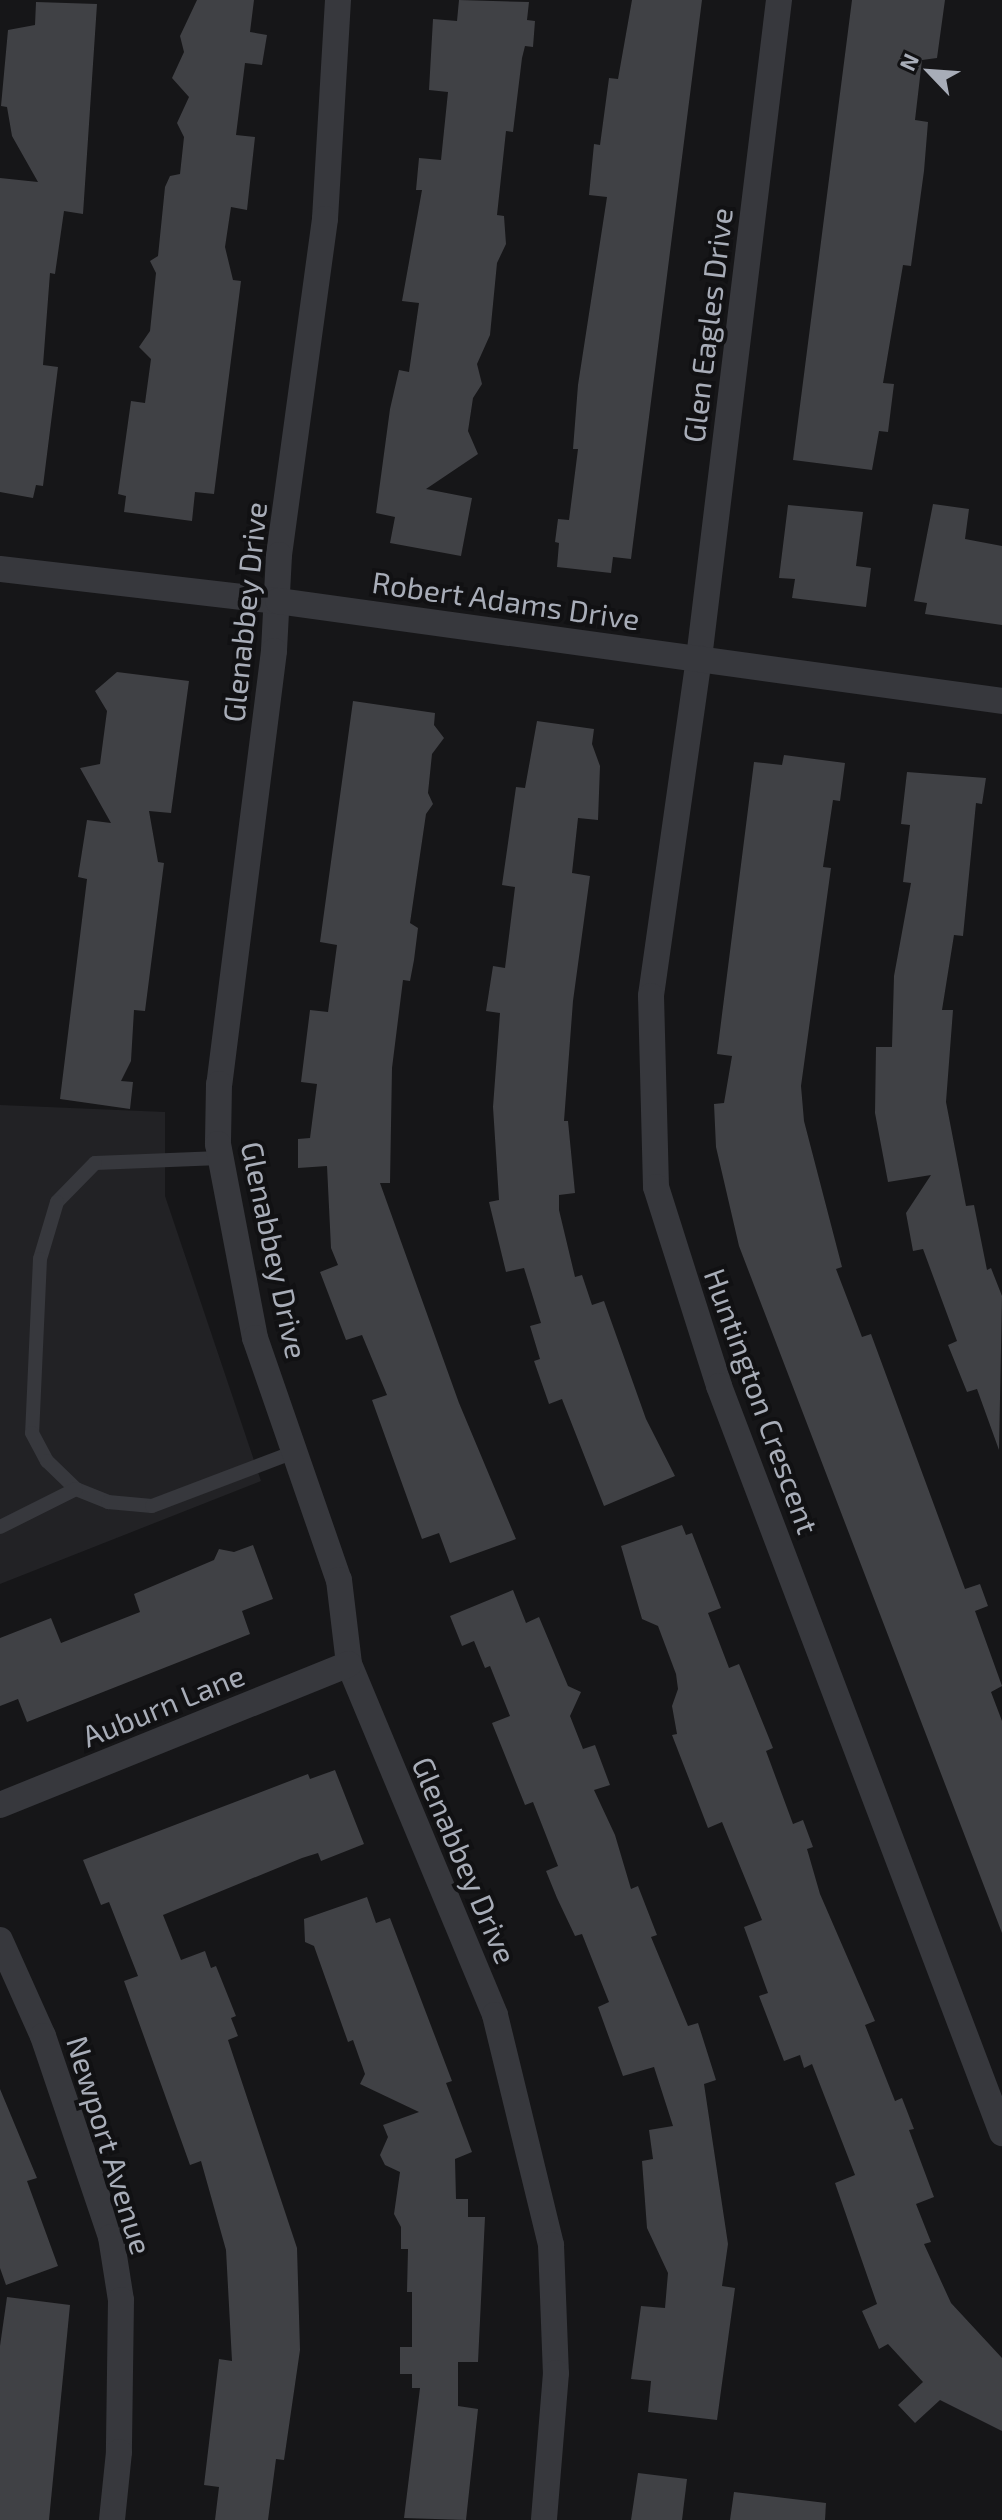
<!DOCTYPE html>
<html>
<head>
<meta charset="utf-8">
<style>
  body { margin:0 }
  #map { position:relative; width:1002px; height:2520px; overflow:hidden; background:#161618; font-family:"Exo 2",sans-serif }
  div>[style] { position:absolute }
  .built>* { inset:0; background:#222225 }
  .building>* { inset:0; background:#404145 }
  .service>* { height:14px; margin:-7px; padding:0 7px; transform-origin:7px; border-radius:7px; background:#37383d }
  .minor>* { height:26px; margin:-13px; padding:0 13px; transform-origin:13px; border-radius:13px; background:#37383d }
  span { translate:-50% -50%; white-space:nowrap; text-align:center; line-height:1.15; -webkit-text-stroke:8px #111113; paint-order:stroke }
  .street-label { font-size:30px; color:#a8adb8 }
  .north { position:absolute; left:890px; top:32px; width:80px; height:80px; -webkit-text-stroke:6px #111113; paint-order:stroke; rotate:295deg; font-size:22px; font-weight:700; line-height:32px; text-align:center; color:#a8adb8 }
  .north::after { content:''; display:block; margin:auto; width:28px; height:36px; background:#a8adb8; clip-path:polygon(50% 0,100% 100%,50% 72%,0 100%) }
</style>
</head>
<body>
<div id="map">
  <div class="built">
    <div style="clip-path:polygon(0 1105px,165px 1112px,165px 1196px,261px 1481px,0 1584px)"></div>
  </div>
  <div class="building">
    <div style="clip-path:polygon(197px 0,254px 0,250px 32px,267px 35px,262px 65px,245px 63px,236px 135px,255px 137px,247px 210px,231px 207px,225px 247px,233px 280px,241px 281px,214px 494px,195px 492px,192px 521px,124px 512px,126px 496px,118px 494px,131px 401px,145px 403px,151px 359px,139px 347px,150px 331px,156px 273px,150px 261px,158px 256px,165px 187px,170px 176px,180px 174px,184px 137px,177px 123px,189px 97px,172px 78px,184px 52px,180px 36px)"></div>
    <div style="clip-path:polygon(459px 0,529px 2px,527px 20px,535px 21px,533px 47px,525px 46px,522px 58px,513px 132px,506px 131px,497px 215px,504px 216px,506px 244px,497px 263px,490px 335px,477px 364px,482px 384px,473px 398px,468px 431px,478px 454px,426px 489px,472px 498px,461px 556px,390px 543px,395px 517px,376px 513px,390px 409px,399px 370px,409px 372px,419px 303px,402px 301px,422px 190px,416px 190px,419px 158px,441px 160px,448px 92px,429px 90px,433px 19px,457px 21px)"></div>
    <div style="clip-path:polygon(632px 0,702px 0,631px 559px,613px 557px,611px 573px,557px 567px,559px 543px,555px 542px,558px 519px,569px 520px,578px 449px,573px 449px,578px 385px,607px 197px,589px 195px,594px 144px,600px 145px,609px 78px,618px 79px)"></div>
    <div style="clip-path:polygon(852px 0,945px 0,937px 58px,922px 60px,915px 120px,928px 122px,924px 171px,911px 266px,903px 265px,883px 383px,894px 384px,888px 432px,879px 431px,872px 470px,793px 460px)"></div>
    <div style="clip-path:polygon(36px 2px,97px 4px,83px 214px,64px 211px,55px 274px,50px 273px,43px 365px,58px 367px,43px 486px,36px 485px,33px 498px,0 492px,0 178px,38px 182px,12px 136px,7px 107px,1px 106px,8px 30px,35px 25px)"></div>
    <div style="clip-path:polygon(933px 504px,969px 509px,965px 539px,1002px 546px,1002px 625px,925px 614px,927px 603px,914px 601px)"></div>
    <div style="clip-path:polygon(788px 505px,863px 512px,856px 566px,871px 568px,866px 607px,792px 598px,795px 579px,779px 578px)"></div>
    <div style="clip-path:polygon(117px 672px,189px 681px,171px 813px,149px 811px,158px 862px,164px 863px,145px 1011px,134px 1010px,131px 1061px,121px 1081px,133px 1082px,130px 1109px,60px 1099px,87px 879px,78px 877px,87px 820px,111px 823px,80px 768px,100px 764px,107px 711px,95px 691px)"></div>
    <div style="clip-path:polygon(353px 701px,435px 713px,434px 725px,444px 738px,432px 754px,428px 793px,433px 804px,426px 814px,410px 923px,418px 928px,414px 960px,410px 981px,403px 980px,392px 1068px,390px 1183px,380px 1183px,459px 1403px,516px 1539px,450px 1563px,439px 1533px,422px 1539px,372px 1400px,387px 1395px,362px 1335px,346px 1340px,320px 1272px,338px 1265px,331px 1248px,327px 1166px,298px 1168px,298px 1139px,310px 1138px,317px 1084px,301px 1082px,310px 1010px,328px 1012px,337px 945px,320px 942px)"></div>
    <div style="clip-path:polygon(537px 721px,594px 729px,592px 744px,600px 766px,598px 820px,578px 818px,572px 873px,590px 876px,573px 1001px,564px 1121px,568px 1121px,575px 1193px,559px 1195px,559px 1210px,575px 1277px,582px 1275px,592px 1305px,604px 1301px,646px 1419px,675px 1476px,604px 1506px,562px 1399px,549px 1404px,534px 1361px,540px 1359px,530px 1326px,541px 1323px,524px 1268px,506px 1272px,489px 1202px,499px 1200px,493px 1107px,500px 1013px,486px 1011px,493px 966px,505px 968px,515px 887px,502px 885px,516px 787px,525px 788px)"></div>
    <div style="clip-path:polygon(784px 755px,845px 763px,840px 801px,833px 800px,823px 867px,831px 868px,801px 1086px,804px 1121px,842px 1267px,836px 1269px,862px 1337px,871px 1334px,965px 1589px,980px 1584px,988px 1606px,975px 1611px,1002px 1686px,991px 1692px,1002px 1721px,1002px 1933px,739px 1246px,716px 1147px,714px 1104px,724px 1103px,732px 1056px,717px 1054px,754px 762px,782px 765px)"></div>
    <div style="clip-path:polygon(907px 772px,986px 778px,982px 804px,976px 803px,963px 936px,954px 935px,942px 1010px,953px 1010px,946px 1102px,966px 1206px,974px 1205px,987px 1270px,991px 1268px,1002px 1296px,999px 1450px,977px 1389px,967px 1392px,948px 1345px,957px 1341px,923px 1249px,913px 1251px,906px 1213px,931px 1175px,888px 1182px,875px 1113px,876px 1047px,892px 1047px,894px 976px,911px 883px,903px 882px,910px 825px,901px 824px)"></div>
    <div style="clip-path:polygon(682px 1525px,686px 1535px,692px 1533px,721px 1608px,708px 1613px,729px 1668px,739px 1664px,773px 1748px,766px 1751px,793px 1824px,803px 1820px,813px 1847px,807px 1849px,820px 1894px,875px 2021px,865px 2025px,895px 2101px,902px 2098px,914px 2129px,909px 2130px,934px 2197px,916px 2204px,931px 2242px,924px 2244px,951px 2303px,1002px 2358px,1002px 2431px,940px 2400px,915px 2423px,898px 2405px,923px 2382px,888px 2344px,879px 2349px,862px 2311px,877px 2304px,835px 2183px,855px 2175px,812px 2064px,804px 2068px,800px 2055px,784px 2061px,759px 1996px,768px 1993px,744px 1927px,762px 1920px,722px 1822px,708px 1828px,672px 1735px,677px 1734px,672px 1706px,678px 1689px,676px 1674px,658px 1626px,642px 1619px,621px 1546px)"></div>
    <div style="clip-path:polygon(253px 1545px,273px 1599px,242px 1611px,250px 1634px,27px 1722px,18px 1699px,0 1706px,0 1638px,51px 1618px,61px 1643px,140px 1612px,134px 1594px,214px 1560px,219px 1549px,234px 1552px)"></div>
    <div style="clip-path:polygon(513px 1590px,526px 1623px,539px 1617px,568px 1686px,581px 1692px,570px 1716px,583px 1749px,595px 1745px,610px 1785px,594px 1790px,615px 1835px,631px 1889px,638px 1886px,657px 1935px,651px 1937px,688px 2026px,698px 2023px,716px 2080px,704px 2084px,728px 2244px,722px 2286px,735px 2288px,717px 2420px,648px 2412px,651px 2381px,631px 2379px,641px 2306px,665px 2308px,668px 2273px,647px 2228px,642px 2161px,653px 2159px,649px 2130px,673px 2126px,654px 2067px,623px 2076px,598px 2007px,609px 2002px,582px 1934px,575px 1936px,557px 1898px,546px 1871px,558px 1866px,533px 1802px,525px 1805px,492px 1723px,510px 1716px,490px 1666px,485px 1668px,474px 1641px,462px 1646px,450px 1616px)"></div>
    <div style="clip-path:polygon(335px 1770px,364px 1844px,321px 1861px,318px 1853px,302px 1858px,163px 1915px,181px 1960px,205px 1951px,211px 1968px,216px 1966px,236px 2016px,231px 2018px,238px 2036px,228px 2040px,297px 2248px,300px 2350px,284px 2460px,276px 2459px,268px 2520px,215px 2520px,219px 2487px,204px 2485px,219px 2359px,232px 2361px,226px 2250px,201px 2161px,190px 2165px,124px 1981px,138px 1976px,109px 1902px,101px 1905px,83px 1860px,308px 1774px,310px 1779px)"></div>
    <div style="clip-path:polygon(367px 1897px,376px 1923px,390px 1918px,452px 2081px,446px 2083px,472px 2152px,455px 2159px,456px 2199px,468px 2199px,468px 2217px,485px 2217px,478px 2362px,458px 2362px,458px 2406px,478px 2409px,466px 2520px,404px 2518px,420px 2388px,412px 2388px,412px 2374px,400px 2374px,400px 2347px,412px 2347px,412px 2292px,407px 2292px,408px 2249px,401px 2249px,401px 2227px,394px 2214px,400px 2172px,385px 2165px,380px 2155px,388px 2137px,383px 2125px,419px 2112px,360px 2084px,365px 2074px,353px 2040px,348px 2042px,314px 1946px,305px 1942px,304px 1919px)"></div>
    <div style="clip-path:polygon(0 2089px,37px 2178px,27px 2181px,58px 2266px,6px 2285px,0 2268px)"></div>
    <div style="clip-path:polygon(7px 2297px,70px 2305px,49px 2520px,0 2520px,0 2346px)"></div>
    <div style="clip-path:polygon(638px 2473px,687px 2479px,682px 2520px,631px 2520px)"></div>
    <div style="clip-path:polygon(734px 2492px,826px 2503px,825px 2520px,730px 2520px)"></div>
  </div>
  <div class="service">
    <div style="left:220px;top:1158px;width:125px;rotate:177.7deg"></div>
    <div style="left:95px;top:1163px;width:54px;rotate:134.3deg"></div>
    <div style="left:57px;top:1202px;width:59px;rotate:106.6deg"></div>
    <div style="left:40px;top:1259px;width:174px;rotate:92.6deg"></div>
    <div style="left:32px;top:1433px;width:32px;rotate:62deg"></div>
    <div style="left:47px;top:1461px;width:40px;rotate:44deg"></div>
    <div style="left:76px;top:1489px;width:35px;rotate:22deg"></div>
    <div style="left:108px;top:1502px;width:44px;rotate:5.2deg"></div>
    <div style="left:152px;top:1506px;width:152px;rotate:-20.8deg"></div>
    <div style="left:0;top:1527px;width:85px;rotate:-26.6deg"></div>
  </div>
  <div class="minor">
    <div style="left:338px;top:0;width:219px;rotate:93.4deg"></div>
    <div style="left:325px;top:219px;width:339px;rotate:97.8deg"></div>
    <div style="left:279px;top:555px;width:96px;rotate:93deg"></div>
    <div style="left:274px;top:651px;width:436px;rotate:97.2deg"></div>
    <div style="left:219px;top:1084px;width:60px;rotate:91deg"></div>
    <div style="left:218px;top:1144px;width:197px;rotate:79.2deg"></div>
    <div style="left:255px;top:1338px;width:256px;rotate:70.9deg"></div>
    <div style="left:339px;top:1580px;width:85px;rotate:83.2deg"></div>
    <div style="left:349px;top:1664px;width:380px;rotate:67.4deg"></div>
    <div style="left:495px;top:2015px;width:237px;rotate:76.3deg"></div>
    <div style="left:551px;top:2245px;width:128px;rotate:87.8deg"></div>
    <div style="left:556px;top:2373px;width:147px;rotate:94.7deg"></div>
    <div style="left:779px;top:0;width:663px;rotate:96.93deg"></div>
    <div style="left:699px;top:658px;width:341px;rotate:98.1deg"></div>
    <div style="left:651px;top:996px;width:191px;rotate:88.5deg"></div>
    <div style="left:656px;top:1187px;width:209px;rotate:72.4deg"></div>
    <div style="left:719px;top:1386px;width:799px;rotate:69.25deg"></div>
    <div style="left:0;top:569px;width:280px;rotate:6.6deg"></div>
    <div style="left:278px;top:601px;width:731px;rotate:7.86deg"></div>
    <div style="left:0;top:1805px;width:376px;rotate:-22deg"></div>
    <div style="left:0;top:1940px;width:105px;rotate:65.9deg"></div>
    <div style="left:43px;top:2036px;width:212px;rotate:71.3deg"></div>
    <div style="left:111px;top:2237px;width:64px;rotate:81deg"></div>
    <div style="left:121px;top:2300px;width:152px;rotate:90.8deg"></div>
    <div style="left:119px;top:2452px;width:68px;rotate:95.9deg"></div>
  </div>
  <div class="street-label">
    <span style="left:707px;top:325px;rotate:-83deg">Glen Eagles Drive</span>
    <span style="left:506px;top:600px;rotate:8deg">Robert Adams Drive</span>
    <span style="left:244px;top:612px;rotate:-84deg">Glenabbey Drive</span>
    <span style="left:275px;top:1250px;rotate:78deg">Glenabbey Drive</span>
    <span style="left:762px;top:1401px;rotate:70deg">Huntington Crescent</span>
    <span style="left:163px;top:1705px;rotate:-22deg">Auburn Lane</span>
    <span style="left:465px;top:1860px;rotate:67deg">Glenabbey Drive</span>
    <span style="left:110px;top:2145px;rotate:73deg">Newport Avenue</span>
  </div>
  <div class="north">N</div>
</div>
</body>
</html>
